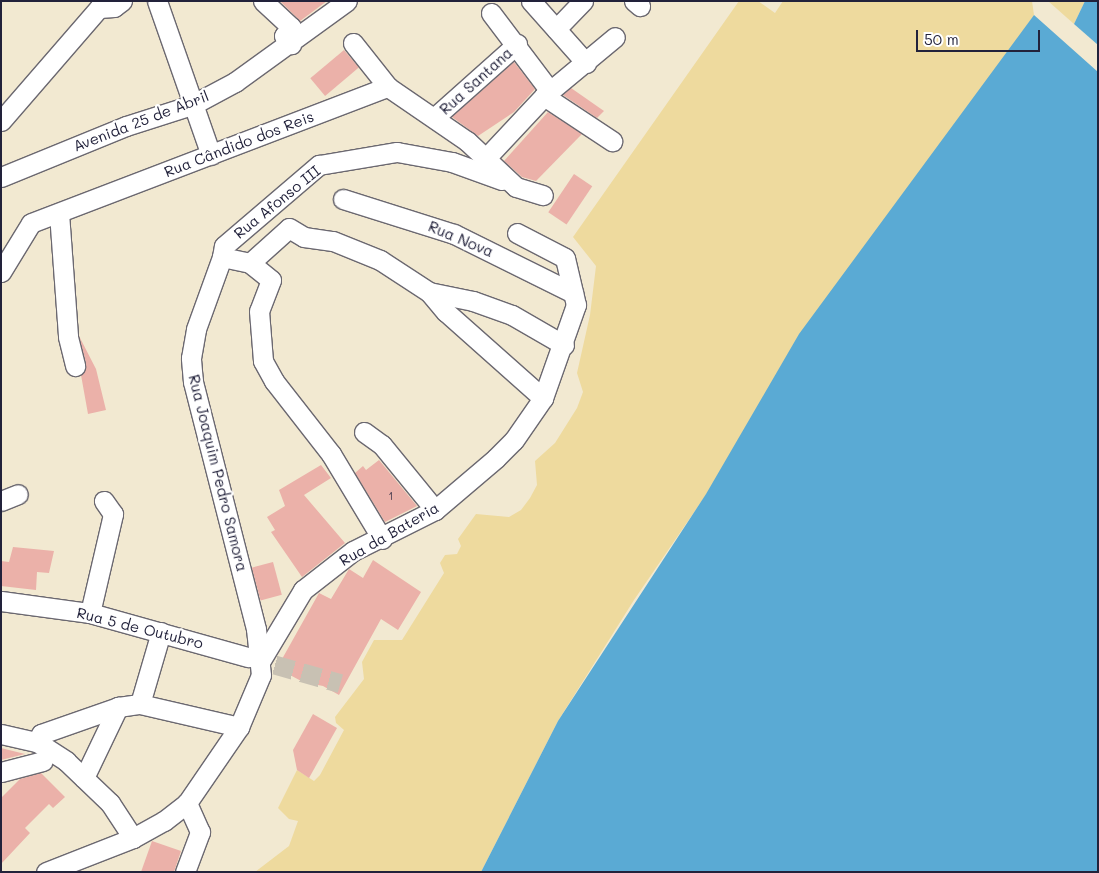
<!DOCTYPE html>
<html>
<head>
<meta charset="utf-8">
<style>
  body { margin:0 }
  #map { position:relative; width:1099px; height:873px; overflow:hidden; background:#f2e9d1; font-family:Mali,sans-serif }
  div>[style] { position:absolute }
  .sand>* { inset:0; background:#eeda9e }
  .water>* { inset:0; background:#5aaad4 }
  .building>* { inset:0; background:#ebb1a9; transform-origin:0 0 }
  .street-tunnel>* { height:19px; margin-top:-9.5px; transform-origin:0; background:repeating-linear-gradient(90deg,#c8c1b3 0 19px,transparent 0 28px) }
  .roads { filter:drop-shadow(1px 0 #6b6870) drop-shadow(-1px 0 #6b6870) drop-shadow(0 1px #6b6870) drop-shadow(0 -1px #6b6870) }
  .street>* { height:19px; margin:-9.5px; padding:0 9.5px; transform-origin:9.5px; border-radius:9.5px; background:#fff }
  span { translate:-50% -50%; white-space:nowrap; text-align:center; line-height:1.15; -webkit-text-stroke:4.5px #fff; paint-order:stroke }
  .number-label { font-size:12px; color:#544656 }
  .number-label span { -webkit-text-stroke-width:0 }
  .street-label { font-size:15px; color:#22223b }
  .frame { position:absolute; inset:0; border:2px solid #22223b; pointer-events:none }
  .scale { position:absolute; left:916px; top:30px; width:124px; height:22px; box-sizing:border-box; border:2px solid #22223b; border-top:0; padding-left:6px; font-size:15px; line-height:18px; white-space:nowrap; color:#22223b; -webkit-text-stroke:4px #fff; paint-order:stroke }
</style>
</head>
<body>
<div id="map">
  <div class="sand">
    <div style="clip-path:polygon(739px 1px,758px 1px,775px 13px,783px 1px,1032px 1px,1034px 15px,634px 600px,558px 721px,481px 872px,255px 872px,289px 846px,298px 821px,289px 819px,278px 808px,297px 770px,314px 781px,320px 775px,344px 730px,336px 723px,335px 717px,364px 679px,362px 662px,374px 640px,402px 640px,444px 573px,440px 563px,445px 555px,457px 554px,461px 546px,458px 539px,476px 514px,509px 517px,521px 510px,530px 498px,537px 485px,535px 461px,555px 443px,577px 408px,583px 392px,577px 373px,590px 315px,596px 266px,573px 237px)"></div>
    <div style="clip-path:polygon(1048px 1px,1085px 1px,1074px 24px)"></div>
  </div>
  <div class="water">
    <div style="clip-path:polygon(1085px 1px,1098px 1px,1098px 45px,1074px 24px)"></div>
    <div style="clip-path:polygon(1034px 15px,1098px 72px,1098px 872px,481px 872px,558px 721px,706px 494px,799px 334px)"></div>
  </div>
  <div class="building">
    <div style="clip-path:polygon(280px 1px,327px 1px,300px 21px)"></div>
    <div style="left:344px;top:50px;width:23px;height:44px;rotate:50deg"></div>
    <div style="clip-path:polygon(514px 62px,535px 89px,514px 112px,478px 136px,452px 117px)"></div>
    <div style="clip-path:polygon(571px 88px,604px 111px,597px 118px,563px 95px)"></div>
    <div style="clip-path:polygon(548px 112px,582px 134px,536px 181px,522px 177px,504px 161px)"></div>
    <div style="left:574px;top:174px;width:22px;height:46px;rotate:34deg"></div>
    <div style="clip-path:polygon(79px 336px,96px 369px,106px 410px,88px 414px,81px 375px,86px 363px)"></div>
    <div style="clip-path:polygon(379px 460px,417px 506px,385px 522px,355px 473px,363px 466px,366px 470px)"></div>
    <div style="clip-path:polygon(321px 465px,331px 478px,304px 495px,345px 543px,302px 577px,271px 532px,275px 530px,267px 517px,285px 506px,279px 490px)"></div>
    <div style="clip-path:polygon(13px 547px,54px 551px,49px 573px,37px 572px,36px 590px,1px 586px,1px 561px,9px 562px)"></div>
    <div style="clip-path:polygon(373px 560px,421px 592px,398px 630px,381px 619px,339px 695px,323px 686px,303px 682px,277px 668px,319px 593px,331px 599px,349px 569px,363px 578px)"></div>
    <div style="left:273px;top:562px;width:34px;height:22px;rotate:75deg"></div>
    <div style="clip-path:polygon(313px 714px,337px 728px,309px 778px,297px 770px,293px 750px)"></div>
    <div style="clip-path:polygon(1px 748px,25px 754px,1px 760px)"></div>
    <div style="clip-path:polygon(41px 773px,65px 797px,53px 808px,49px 804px,25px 828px,30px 833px,1px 864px,1px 798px,20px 779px)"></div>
    <div style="clip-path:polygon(152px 841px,181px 851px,174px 872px,141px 872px)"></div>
  </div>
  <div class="street-tunnel">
    <div style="left:248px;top:657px;width:96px;rotate:15.8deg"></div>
  </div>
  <div class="roads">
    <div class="street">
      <div style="left:157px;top:1px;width:163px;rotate:70.7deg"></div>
      <div style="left:263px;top:1px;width:38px;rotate:43deg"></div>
      <div style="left:291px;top:27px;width:11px;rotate:128deg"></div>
      <div style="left:284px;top:36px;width:11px;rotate:49deg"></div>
      <div style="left:531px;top:1px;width:83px;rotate:48.4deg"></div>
      <div style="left:634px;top:1px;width:8px;rotate:40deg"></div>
      <div style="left:491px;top:13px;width:98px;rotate:52.9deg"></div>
      <div style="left:556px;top:29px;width:39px;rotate:-46deg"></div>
      <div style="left:353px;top:43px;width:56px;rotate:51.5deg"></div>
      <div style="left:544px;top:96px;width:82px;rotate:33.5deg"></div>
      <div style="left:435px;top:117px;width:110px;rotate:-41.7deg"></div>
      <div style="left:1px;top:121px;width:150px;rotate:-49.1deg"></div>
      <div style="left:99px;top:8px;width:15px;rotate:-4deg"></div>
      <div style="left:114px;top:7px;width:10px;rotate:-37deg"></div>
      <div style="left:486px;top:158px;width:85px;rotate:-46.9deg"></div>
      <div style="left:544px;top:96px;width:92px;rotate:-39.7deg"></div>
      <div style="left:1px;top:177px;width:135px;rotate:-22.2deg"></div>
      <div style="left:126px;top:126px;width:69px;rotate:-17.7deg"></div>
      <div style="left:192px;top:105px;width:49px;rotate:-28.1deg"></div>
      <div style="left:235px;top:82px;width:138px;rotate:-35.9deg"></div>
      <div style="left:343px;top:199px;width:116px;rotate:17.5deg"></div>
      <div style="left:454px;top:234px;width:133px;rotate:26.4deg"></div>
      <div style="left:59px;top:213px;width:124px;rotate:85.8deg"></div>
      <div style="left:68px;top:337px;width:30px;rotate:76deg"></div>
      <div style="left:222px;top:257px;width:11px;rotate:-80deg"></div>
      <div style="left:224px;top:246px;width:125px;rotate:-40.5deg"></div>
      <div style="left:319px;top:165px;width:79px;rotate:-9.5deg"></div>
      <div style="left:397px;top:152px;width:56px;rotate:10.3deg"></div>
      <div style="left:452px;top:162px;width:53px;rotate:19.8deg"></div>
      <div style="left:250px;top:263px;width:52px;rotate:-41.9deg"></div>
      <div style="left:289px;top:228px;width:17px;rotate:31deg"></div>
      <div style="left:304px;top:237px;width:29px;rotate:8deg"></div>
      <div style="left:333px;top:241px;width:51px;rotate:22deg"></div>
      <div style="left:380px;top:260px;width:59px;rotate:33.1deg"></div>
      <div style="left:429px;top:292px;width:45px;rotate:11.6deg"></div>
      <div style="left:473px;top:301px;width:41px;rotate:19.7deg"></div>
      <div style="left:512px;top:315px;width:60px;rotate:30deg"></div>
      <div style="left:1px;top:272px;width:57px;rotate:-58.5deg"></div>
      <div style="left:31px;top:223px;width:382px;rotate:-20.9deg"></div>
      <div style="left:388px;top:87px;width:96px;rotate:34.4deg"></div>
      <div style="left:467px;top:141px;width:67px;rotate:43.2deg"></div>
      <div style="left:516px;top:187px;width:28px;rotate:17deg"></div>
      <div style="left:429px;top:292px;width:26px;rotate:50deg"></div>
      <div style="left:446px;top:312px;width:130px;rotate:41.6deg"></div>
      <div style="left:364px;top:432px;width:22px;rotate:36deg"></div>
      <div style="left:382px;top:445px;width:84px;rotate:50.8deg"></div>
      <div style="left:1px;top:501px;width:18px;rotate:-22deg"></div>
      <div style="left:1px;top:601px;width:90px;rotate:7.7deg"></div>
      <div style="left:90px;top:613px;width:164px;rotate:15.6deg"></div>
      <div style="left:90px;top:613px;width:102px;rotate:-76.9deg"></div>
      <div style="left:113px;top:514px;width:16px;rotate:-125deg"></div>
      <div style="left:161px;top:632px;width:75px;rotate:106.3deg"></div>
      <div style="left:140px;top:704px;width:102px;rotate:13.1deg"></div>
      <div style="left:261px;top:660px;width:82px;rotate:-59deg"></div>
      <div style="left:303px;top:590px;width:63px;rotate:-38deg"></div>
      <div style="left:353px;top:551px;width:92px;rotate:-26.6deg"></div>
      <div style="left:435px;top:510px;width:80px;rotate:-40.4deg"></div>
      <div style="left:496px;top:458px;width:25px;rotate:-45deg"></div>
      <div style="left:514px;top:440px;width:51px;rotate:-55.4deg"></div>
      <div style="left:543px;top:398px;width:99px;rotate:-70.5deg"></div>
      <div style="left:576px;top:305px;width:48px;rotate:-103.2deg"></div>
      <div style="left:565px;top:258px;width:54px;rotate:-152.5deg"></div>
      <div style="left:1px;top:734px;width:37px;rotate:13deg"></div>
      <div style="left:37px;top:742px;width:35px;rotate:33deg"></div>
      <div style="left:66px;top:761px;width:61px;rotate:43.7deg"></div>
      <div style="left:110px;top:803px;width:42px;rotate:56.7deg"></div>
      <div style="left:37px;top:742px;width:9px;rotate:-63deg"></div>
      <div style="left:41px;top:734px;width:82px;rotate:-19.3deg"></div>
      <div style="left:118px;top:707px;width:22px;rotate:-8deg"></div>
      <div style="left:1px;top:772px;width:43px;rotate:-14.7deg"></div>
      <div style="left:84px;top:778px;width:79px;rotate:-64.4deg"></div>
      <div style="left:46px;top:872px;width:93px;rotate:-21.3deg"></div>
      <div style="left:133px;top:838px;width:35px;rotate:-29deg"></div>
      <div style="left:164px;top:821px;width:29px;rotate:-38deg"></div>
      <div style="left:187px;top:803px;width:92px;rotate:-55.6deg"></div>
      <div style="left:239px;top:727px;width:56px;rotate:-67.1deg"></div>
      <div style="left:261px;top:675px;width:46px;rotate:-96.2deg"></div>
      <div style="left:256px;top:629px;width:255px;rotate:-104.3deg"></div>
      <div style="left:193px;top:382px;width:24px;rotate:-95deg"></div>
      <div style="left:191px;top:358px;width:29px;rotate:-80deg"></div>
      <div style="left:196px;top:329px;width:77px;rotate:-70.1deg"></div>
      <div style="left:222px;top:257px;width:29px;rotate:12deg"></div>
      <div style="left:250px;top:263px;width:27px;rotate:39deg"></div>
      <div style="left:271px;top:280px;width:33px;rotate:111deg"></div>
      <div style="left:259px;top:311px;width:50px;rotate:85.4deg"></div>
      <div style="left:263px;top:361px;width:23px;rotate:61deg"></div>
      <div style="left:274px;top:381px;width:93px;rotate:52deg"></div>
      <div style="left:331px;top:454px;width:99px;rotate:59deg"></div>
      <div style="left:185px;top:872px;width:43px;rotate:-69.4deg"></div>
      <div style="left:200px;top:832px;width:32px;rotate:-114deg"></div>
    </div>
  </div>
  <div class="number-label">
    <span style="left:391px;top:496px">1</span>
  </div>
  <div class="street-label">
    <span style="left:476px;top:81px;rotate:-42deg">Rua Santana</span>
    <span style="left:141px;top:121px;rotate:-21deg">Avenida 25 de Abril</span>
    <span style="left:239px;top:144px;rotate:-21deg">Rua Cândido dos Reis</span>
    <span style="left:277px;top:202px;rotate:-39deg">Rua Afonso III</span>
    <span style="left:461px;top:239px;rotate:23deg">Rua Nova</span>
    <span style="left:218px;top:473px;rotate:76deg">Rua Joaquim Pedro Samora</span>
    <span style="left:389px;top:534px;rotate:-30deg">Rua da Bateria</span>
    <span style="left:140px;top:628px;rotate:14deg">Rua 5 de Outubro</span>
  </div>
  <div class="frame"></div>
  <div class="scale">50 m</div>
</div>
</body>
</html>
